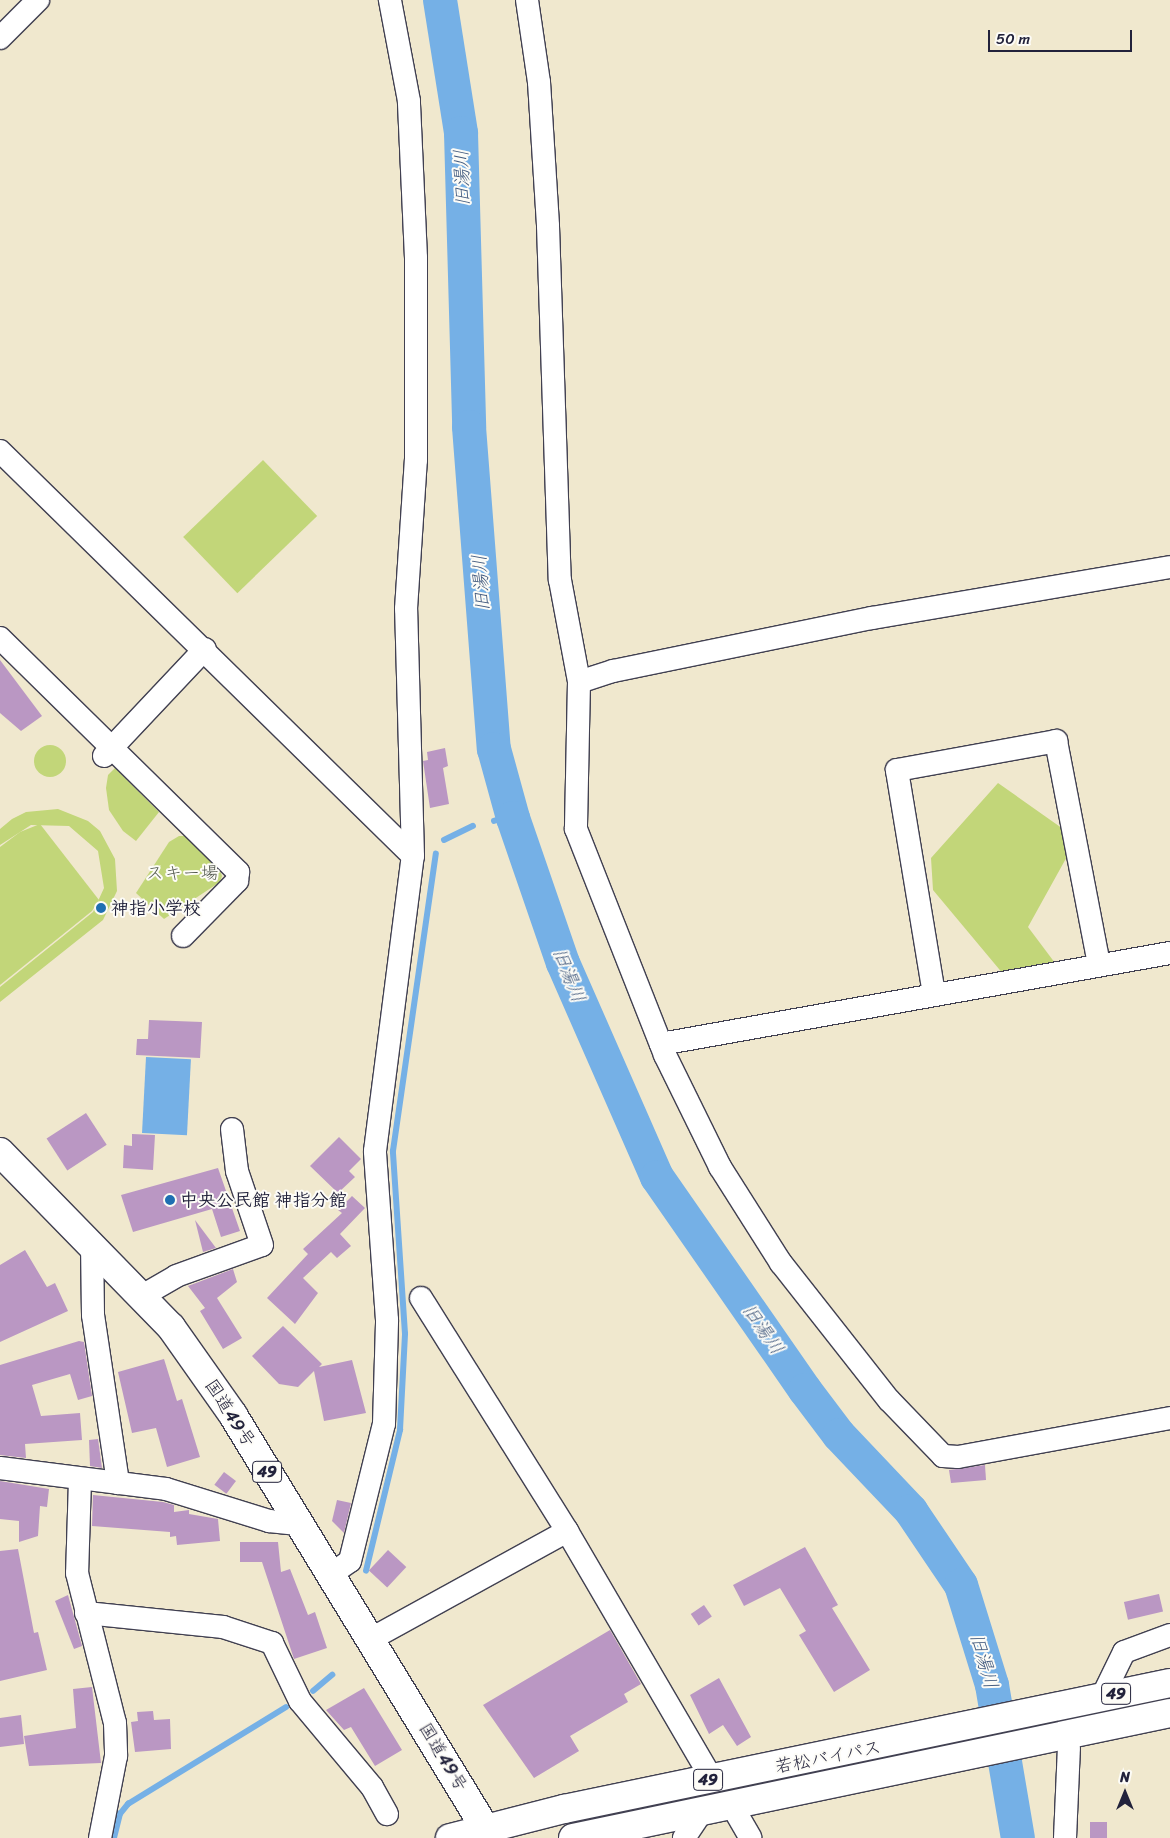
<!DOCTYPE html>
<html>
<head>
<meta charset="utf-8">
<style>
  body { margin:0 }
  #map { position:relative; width:1170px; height:1838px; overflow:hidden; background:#f0e8ce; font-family:Sriracha,"Klee One",sans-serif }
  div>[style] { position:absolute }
  .green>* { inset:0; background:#c2d679; transform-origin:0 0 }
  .round { border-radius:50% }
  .water>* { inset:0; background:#75b0e6; transform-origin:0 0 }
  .stream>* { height:5.5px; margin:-2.75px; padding:0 2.75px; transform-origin:2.75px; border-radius:2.75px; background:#75b0e6 }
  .river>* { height:34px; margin:-17px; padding:0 17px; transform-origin:17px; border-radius:17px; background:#75b0e6 }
  .building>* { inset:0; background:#ba97c3; transform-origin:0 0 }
  .roads { filter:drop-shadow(1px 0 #414051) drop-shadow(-1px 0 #414051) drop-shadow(0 1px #414051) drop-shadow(0 -1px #414051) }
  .street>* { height:22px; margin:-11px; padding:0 11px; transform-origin:11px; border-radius:11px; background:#fff }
  .highway>* { height:28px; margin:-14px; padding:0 14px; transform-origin:14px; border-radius:14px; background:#fff }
  .dots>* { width:14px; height:14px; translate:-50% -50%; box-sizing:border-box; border:2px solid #fdfcf7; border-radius:50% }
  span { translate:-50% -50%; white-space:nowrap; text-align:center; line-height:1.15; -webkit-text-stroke:4px #fdfcf7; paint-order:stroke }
  .shield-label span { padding:1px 4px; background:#fdfcf7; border:1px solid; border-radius:4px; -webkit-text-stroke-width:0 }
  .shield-label { font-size:16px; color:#22223b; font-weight:700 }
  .park-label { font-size:18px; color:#52584e }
  .poi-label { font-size:18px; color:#22223b; font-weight:700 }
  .left { translate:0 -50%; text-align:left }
  .street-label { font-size:18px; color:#22223b }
  .water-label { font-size:19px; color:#435b7f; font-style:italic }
  .north { position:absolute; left:1100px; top:1768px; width:50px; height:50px; -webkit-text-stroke:4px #fdfcf7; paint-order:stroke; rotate:0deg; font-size:14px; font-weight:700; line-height:20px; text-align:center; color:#22223b }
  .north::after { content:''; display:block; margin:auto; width:18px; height:22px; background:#22223b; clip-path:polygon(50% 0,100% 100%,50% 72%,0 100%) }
  .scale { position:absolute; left:988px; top:30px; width:144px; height:22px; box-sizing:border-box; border:2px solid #22223b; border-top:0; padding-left:6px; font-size:15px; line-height:18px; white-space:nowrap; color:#22223b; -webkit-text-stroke:4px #fdfcf7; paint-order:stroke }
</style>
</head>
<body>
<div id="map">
  <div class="green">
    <div style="left:263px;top:460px;width:78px;height:111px;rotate:46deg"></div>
    <div class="round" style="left:34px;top:745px;width:32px;height:32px"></div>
    <div style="clip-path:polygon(115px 768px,159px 812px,136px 841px,123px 831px,109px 810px,106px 788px,108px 775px)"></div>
    <div style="clip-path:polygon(998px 783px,1066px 831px,1069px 853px,1028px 927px,1058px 967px,1004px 975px,933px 890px,931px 858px)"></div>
    <div style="clip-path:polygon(58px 809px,88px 821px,100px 831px,115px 859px,117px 891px,103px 920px,0 1002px,0 987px,93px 912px,104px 888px,98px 851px,69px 826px,31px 825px,0 845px,0 829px,12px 819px,26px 812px)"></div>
    <div style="clip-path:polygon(40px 824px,99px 900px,92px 911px,0 985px,0 847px,20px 832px)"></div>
    <div style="clip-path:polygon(179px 836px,187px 836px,219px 868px,222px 876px,220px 882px,164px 919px,136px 893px,169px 842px)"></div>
  </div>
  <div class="water">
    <div style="left:146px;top:1057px;width:45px;height:76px;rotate:3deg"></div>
  </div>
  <div class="stream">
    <div style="left:494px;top:821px;width:19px;rotate:-16deg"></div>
    <div style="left:444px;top:840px;width:32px;rotate:-26deg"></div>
    <div style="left:366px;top:1571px;width:145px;rotate:-76.4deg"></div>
    <div style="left:400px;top:1430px;width:96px;rotate:-87deg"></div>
    <div style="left:405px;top:1334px;width:183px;rotate:-93.8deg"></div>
    <div style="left:393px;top:1151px;width:300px;rotate:-81.8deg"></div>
    <div style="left:313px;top:1691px;width:25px;rotate:-40deg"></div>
    <div style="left:114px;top:1838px;width:25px;rotate:-76deg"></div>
    <div style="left:120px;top:1814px;width:13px;rotate:-51deg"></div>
    <div style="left:128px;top:1804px;width:185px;rotate:-31.5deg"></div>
  </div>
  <div class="river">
    <div style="left:440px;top:0;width:135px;rotate:81deg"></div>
    <div style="left:461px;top:133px;width:294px;rotate:88.4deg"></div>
    <div style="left:469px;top:427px;width:323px;rotate:85.6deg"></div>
    <div style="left:494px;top:749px;width:72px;rotate:74.6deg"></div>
    <div style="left:513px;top:818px;width:153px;rotate:71deg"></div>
    <div style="left:563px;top:963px;width:234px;rotate:66.3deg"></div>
    <div style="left:657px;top:1177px;width:259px;rotate:55.2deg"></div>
    <div style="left:805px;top:1390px;width:56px;rotate:52.9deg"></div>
    <div style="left:839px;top:1435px;width:105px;rotate:46.5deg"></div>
    <div style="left:911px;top:1511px;width:89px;rotate:56deg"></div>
    <div style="left:961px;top:1585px;width:105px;rotate:72.8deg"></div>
    <div style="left:992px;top:1685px;width:155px;rotate:80.4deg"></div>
  </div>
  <div class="building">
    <div style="clip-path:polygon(0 660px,42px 716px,21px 731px,0 713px)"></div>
    <div style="clip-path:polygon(445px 748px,448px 766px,443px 768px,449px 804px,430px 808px,423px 761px,428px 760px,427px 752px)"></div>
    <div style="clip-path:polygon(149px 1020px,202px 1022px,200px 1058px,136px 1055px,137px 1039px,148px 1039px)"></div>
    <div style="left:86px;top:1113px;width:38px;height:47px;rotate:57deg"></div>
    <div style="clip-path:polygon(132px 1134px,155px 1135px,153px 1170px,123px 1168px,124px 1145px,132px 1146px)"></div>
    <div style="clip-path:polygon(339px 1137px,361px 1159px,349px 1171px,355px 1177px,338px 1193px,310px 1166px)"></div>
    <div style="clip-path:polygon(218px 1168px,240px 1231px,221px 1237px,212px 1209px,133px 1232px,121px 1195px)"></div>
    <div style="clip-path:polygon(352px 1196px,365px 1208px,340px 1234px,351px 1246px,337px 1258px,331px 1252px,303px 1278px,318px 1293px,295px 1324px,267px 1298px,308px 1254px,303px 1249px,342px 1213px,338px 1210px)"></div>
    <div style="clip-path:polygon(195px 1220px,216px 1248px,203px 1252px)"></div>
    <div style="clip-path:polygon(25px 1250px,47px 1287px,55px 1283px,68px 1311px,0 1342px,0 1265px)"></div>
    <div style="clip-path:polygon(233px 1269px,237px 1282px,217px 1298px,242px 1338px,223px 1349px,200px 1311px,205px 1308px,188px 1286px)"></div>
    <div style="clip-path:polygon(283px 1326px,322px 1364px,319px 1367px,352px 1360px,366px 1413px,324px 1421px,314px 1371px,298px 1387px,279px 1384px,252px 1356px)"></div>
    <div style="clip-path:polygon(79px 1341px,84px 1342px,92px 1396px,78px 1400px,70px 1374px,32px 1385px,41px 1416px,80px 1413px,82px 1440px,25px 1444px,26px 1458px,0 1455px,0 1365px)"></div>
    <div style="clip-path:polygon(164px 1359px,177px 1401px,182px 1399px,200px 1457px,167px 1467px,156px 1428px,132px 1433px,118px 1372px)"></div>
    <div style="clip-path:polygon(98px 1439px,102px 1468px,90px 1466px,89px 1440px)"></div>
    <div style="clip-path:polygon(985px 1465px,986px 1480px,951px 1483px,949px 1470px)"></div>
    <div style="left:224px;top:1472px;width:15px;height:16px;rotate:37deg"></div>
    <div style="clip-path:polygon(0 1481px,49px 1489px,47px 1507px,40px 1506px,38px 1536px,19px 1542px,19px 1521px,0 1519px)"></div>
    <div style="clip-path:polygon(93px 1495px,163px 1502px,174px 1505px,174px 1512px,189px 1510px,189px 1514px,218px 1519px,220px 1541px,177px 1545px,176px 1536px,170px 1537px,170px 1532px,92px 1526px)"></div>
    <div style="clip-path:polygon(337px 1500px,351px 1503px,344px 1533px,332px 1521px)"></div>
    <div style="clip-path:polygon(240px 1542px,278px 1542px,281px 1572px,290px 1569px,308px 1615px,315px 1612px,327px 1648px,294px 1659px,262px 1562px,240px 1562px)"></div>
    <div style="clip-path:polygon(805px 1547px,838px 1605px,832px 1608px,870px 1670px,834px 1692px,799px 1635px,806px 1631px,780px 1588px,744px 1606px,733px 1585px)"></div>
    <div style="clip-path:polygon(18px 1549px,34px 1633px,38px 1632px,47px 1670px,0 1681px,0 1551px)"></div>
    <div style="left:388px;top:1550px;width:25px;height:28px;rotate:43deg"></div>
    <div style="left:1159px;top:1594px;width:18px;height:36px;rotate:77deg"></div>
    <div style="clip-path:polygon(68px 1595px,82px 1646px,74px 1649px,55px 1601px)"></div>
    <div style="left:704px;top:1605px;width:14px;height:16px;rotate:56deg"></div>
    <div style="clip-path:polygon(610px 1630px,641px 1684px,624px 1694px,628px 1702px,570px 1736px,579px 1751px,534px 1778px,483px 1705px)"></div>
    <div style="clip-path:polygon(719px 1678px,751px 1737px,737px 1746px,723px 1725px,709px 1734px,690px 1695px)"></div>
    <div style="clip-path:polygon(92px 1687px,101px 1763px,29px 1766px,24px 1736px,76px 1728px,73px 1689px)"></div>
    <div style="clip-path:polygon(364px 1688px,402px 1750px,375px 1766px,351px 1727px,344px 1730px,326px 1710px)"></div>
    <div style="clip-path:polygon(153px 1711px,154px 1720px,170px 1719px,171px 1749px,135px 1752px,131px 1722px,138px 1721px,137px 1712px)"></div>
    <div style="clip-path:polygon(21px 1715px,24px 1744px,0 1747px,0 1718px)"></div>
    <div style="left:1107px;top:1822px;width:16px;height:17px;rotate:90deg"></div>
  </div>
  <div class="roads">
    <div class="street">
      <div style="left:527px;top:0;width:83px;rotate:81.7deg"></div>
      <div style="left:539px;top:82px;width:144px;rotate:86.4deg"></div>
      <div style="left:548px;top:226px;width:354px;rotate:88.1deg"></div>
      <div style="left:560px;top:580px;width:104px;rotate:79.4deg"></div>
      <div style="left:579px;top:682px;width:147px;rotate:91.2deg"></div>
      <div style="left:576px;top:829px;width:243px;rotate:68.5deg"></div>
      <div style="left:665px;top:1055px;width:125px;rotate:63.8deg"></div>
      <div style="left:720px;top:1167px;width:114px;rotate:57.6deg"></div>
      <div style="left:781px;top:1263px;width:174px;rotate:51.8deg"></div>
      <div style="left:889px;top:1400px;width:78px;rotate:46deg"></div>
      <div style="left:943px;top:1456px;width:15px;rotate:4deg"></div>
      <div style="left:958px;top:1457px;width:216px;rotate:-10.4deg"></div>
      <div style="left:0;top:38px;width:54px;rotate:-45deg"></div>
      <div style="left:0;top:451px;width:578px;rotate:44.44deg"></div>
      <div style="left:0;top:638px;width:334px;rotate:44.5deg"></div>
      <div style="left:238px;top:872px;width:9px;rotate:96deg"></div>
      <div style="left:237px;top:881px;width:77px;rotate:134.5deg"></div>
      <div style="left:579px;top:682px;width:36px;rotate:-18deg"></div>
      <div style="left:613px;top:671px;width:264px;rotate:-11.6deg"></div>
      <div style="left:872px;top:618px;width:302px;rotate:-9.7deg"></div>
      <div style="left:104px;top:756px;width:147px;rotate:-46.7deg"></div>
      <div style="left:934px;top:994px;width:227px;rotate:-99.4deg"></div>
      <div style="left:897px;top:770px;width:162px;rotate:-10.3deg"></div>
      <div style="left:1056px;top:741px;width:227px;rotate:79.1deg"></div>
      <div style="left:661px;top:1044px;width:517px;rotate:-10.14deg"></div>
      <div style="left:92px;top:1243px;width:72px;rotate:89.2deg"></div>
      <div style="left:93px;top:1315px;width:170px;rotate:81.5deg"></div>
      <div style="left:142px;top:1296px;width:39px;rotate:-30deg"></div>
      <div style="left:176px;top:1276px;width:91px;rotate:-19.8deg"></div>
      <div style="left:262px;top:1245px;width:78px;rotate:-108.7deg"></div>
      <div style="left:237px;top:1171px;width:42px;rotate:-96.8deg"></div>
      <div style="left:421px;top:1298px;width:275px;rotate:57.9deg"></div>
      <div style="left:567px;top:1531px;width:287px;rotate:59.7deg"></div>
      <div style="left:0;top:1468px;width:167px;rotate:7.2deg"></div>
      <div style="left:166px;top:1489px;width:108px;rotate:17.3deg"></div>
      <div style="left:269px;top:1521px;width:29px;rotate:6deg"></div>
      <div style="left:80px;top:1480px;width:93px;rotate:91.8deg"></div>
      <div style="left:77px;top:1573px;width:155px;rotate:75.8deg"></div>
      <div style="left:115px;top:1723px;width:33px;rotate:88deg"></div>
      <div style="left:116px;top:1756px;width:84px;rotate:101deg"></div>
      <div style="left:330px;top:1575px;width:24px;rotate:-35deg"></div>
      <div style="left:350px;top:1561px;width:141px;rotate:-76.1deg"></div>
      <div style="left:384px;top:1424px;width:104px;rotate:-88.3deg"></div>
      <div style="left:387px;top:1320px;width:169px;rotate:-94.1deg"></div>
      <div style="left:375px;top:1151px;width:297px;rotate:-82.7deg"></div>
      <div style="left:413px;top:856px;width:247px;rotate:-91.6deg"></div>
      <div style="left:406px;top:609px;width:149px;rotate:-86.2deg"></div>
      <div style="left:416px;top:460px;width:202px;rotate:-90deg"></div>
      <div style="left:416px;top:258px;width:157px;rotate:-92.6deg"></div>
      <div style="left:409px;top:101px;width:103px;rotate:-100.7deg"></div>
      <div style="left:86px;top:1613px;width:138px;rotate:5.8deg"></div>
      <div style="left:223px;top:1627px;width:52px;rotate:18.1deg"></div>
      <div style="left:272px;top:1643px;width:64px;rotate:64.2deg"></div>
      <div style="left:300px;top:1701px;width:112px;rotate:50.1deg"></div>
      <div style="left:372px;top:1787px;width:31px;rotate:61deg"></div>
      <div style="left:369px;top:1640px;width:226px;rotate:-28.8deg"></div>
      <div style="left:1102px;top:1697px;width:50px;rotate:-63.9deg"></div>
      <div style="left:1124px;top:1652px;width:49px;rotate:-20.3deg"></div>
      <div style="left:731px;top:1804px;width:39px;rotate:60deg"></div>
      <div style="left:684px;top:1838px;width:34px;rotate:-56deg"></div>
      <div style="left:1065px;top:1838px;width:90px;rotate:-87.5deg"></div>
    </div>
    <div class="highway">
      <div style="left:0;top:1152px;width:245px;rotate:45.7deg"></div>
      <div style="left:171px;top:1327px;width:108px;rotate:54.8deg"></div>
      <div style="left:233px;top:1415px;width:495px;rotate:58.6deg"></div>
      <div style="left:450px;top:1838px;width:118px;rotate:-14.3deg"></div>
      <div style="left:564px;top:1809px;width:619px;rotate:-11.75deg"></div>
      <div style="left:573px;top:1838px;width:610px;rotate:-11.83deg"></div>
    </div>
  </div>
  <div class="dots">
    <div style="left:101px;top:908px;background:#1f6fb2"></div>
    <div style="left:170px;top:1200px;background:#1f6fb2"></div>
  </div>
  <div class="shield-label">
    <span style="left:267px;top:1472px">49</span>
    <span style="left:1116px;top:1694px">49</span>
    <span style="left:708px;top:1780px">49</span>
  </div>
  <div class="park-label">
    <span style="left:182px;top:873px">スキー場</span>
  </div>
  <div class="poi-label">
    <span class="left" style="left:111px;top:908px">神指小学校</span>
    <span class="left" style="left:180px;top:1200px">中央公民館 神指分館</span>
  </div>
  <div class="street-label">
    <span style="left:230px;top:1413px;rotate:57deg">国道49号</span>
    <span style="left:443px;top:1757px;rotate:59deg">国道49号</span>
    <span style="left:828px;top:1757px;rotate:-11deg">若松バイパス</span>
  </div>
  <div class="water-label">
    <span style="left:462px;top:178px;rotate:-92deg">旧湯川</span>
    <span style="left:481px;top:583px;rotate:-94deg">旧湯川</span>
    <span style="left:569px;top:975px;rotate:68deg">旧湯川</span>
    <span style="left:763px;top:1329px;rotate:55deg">旧湯川</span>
    <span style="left:984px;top:1661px;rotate:74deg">旧湯川</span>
  </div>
  <div class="north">N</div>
  <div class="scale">50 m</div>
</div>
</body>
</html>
